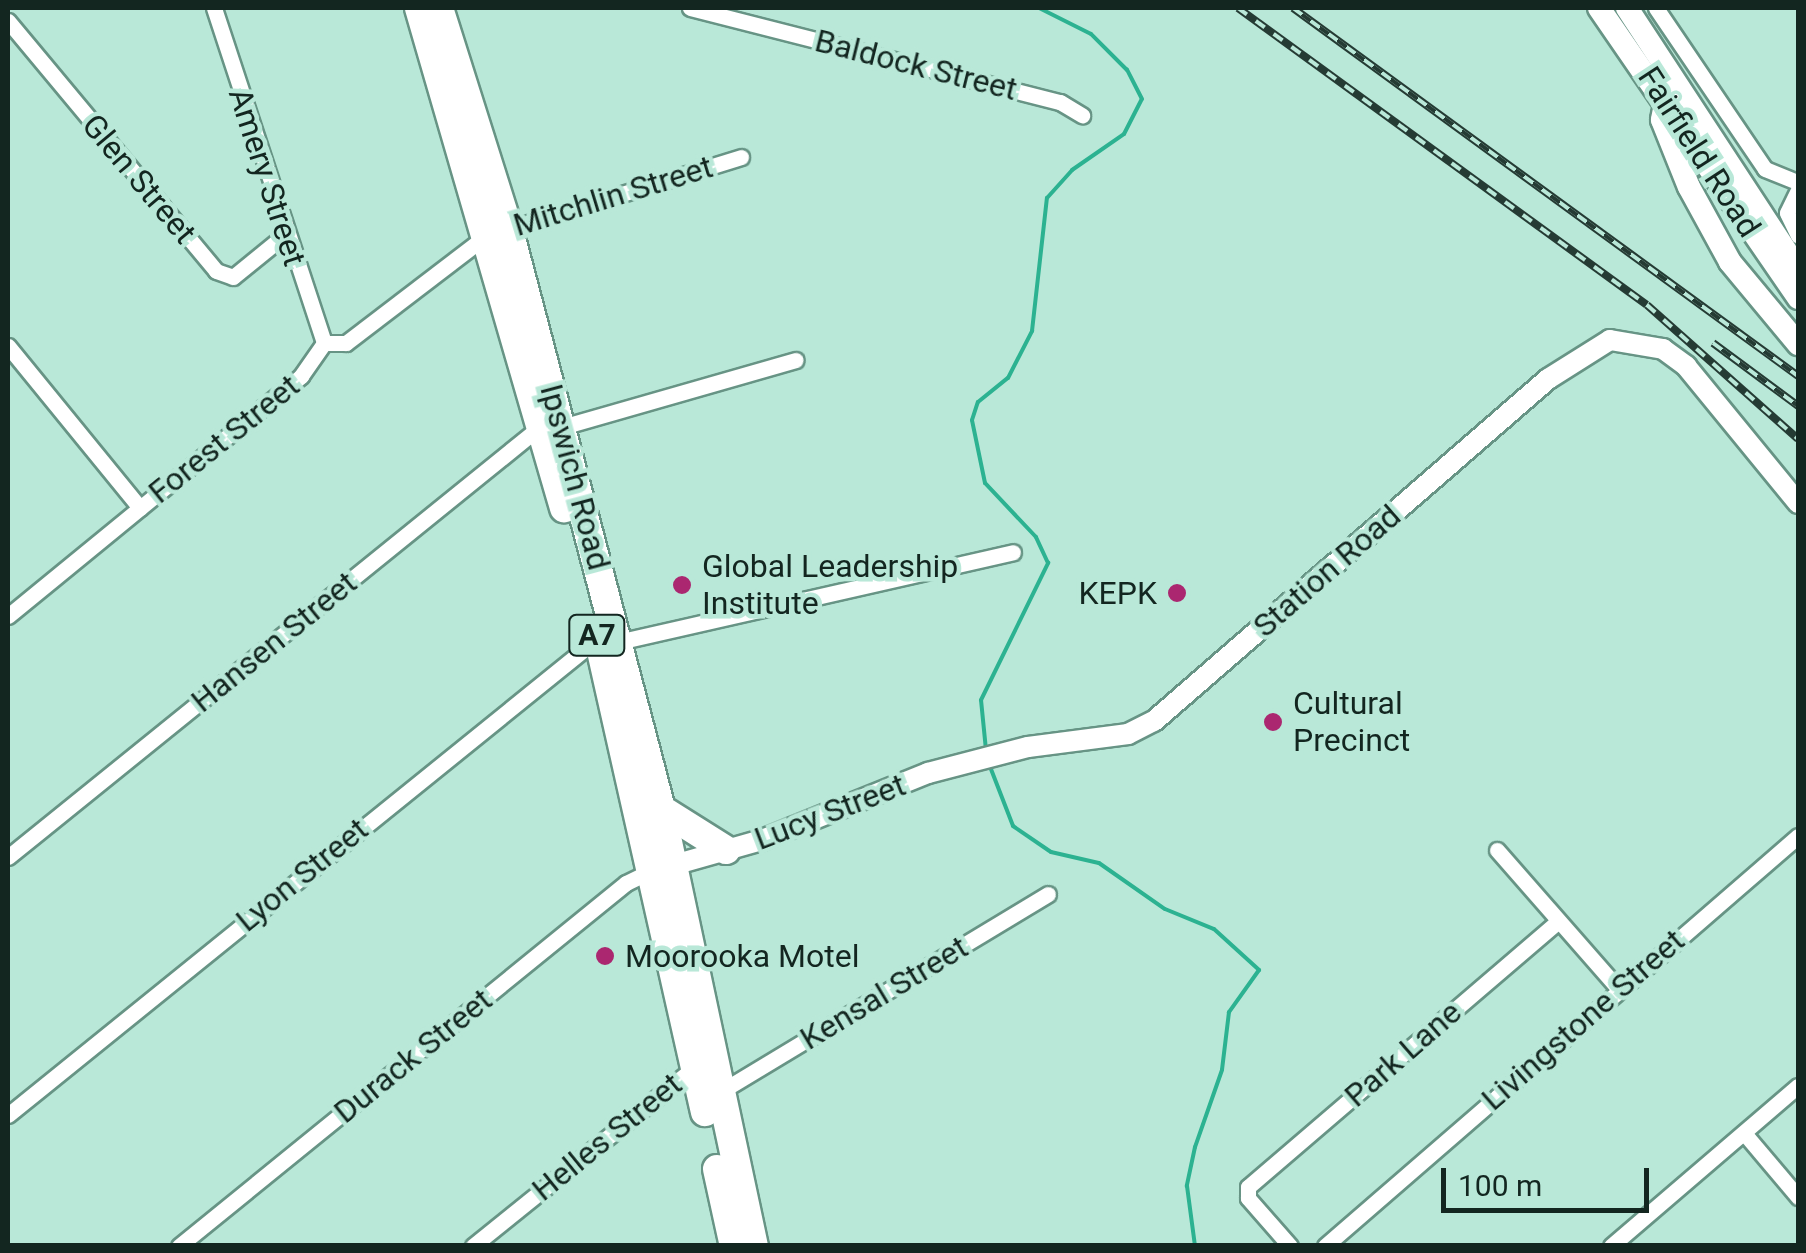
<!DOCTYPE html>
<html>
<head>
<meta charset="utf-8">
<style>
  body { margin:0 }
  #map { position:relative; width:1806px; height:1253px; overflow:hidden; background:#b9e8d8; font-family:Roboto,sans-serif }
  div>[style] { position:absolute }
  .stream>* { height:4px; margin:-2px; padding:0 2px; transform-origin:2px; border-radius:2px; background:#2cb291 }
  .roads { filter:drop-shadow(2px 0 #679485) drop-shadow(-2px 0 #679485) drop-shadow(0 2px #679485) drop-shadow(0 -2px #679485) }
  .minor>* { height:15px; margin:-7.5px; padding:0 7.5px; transform-origin:7.5px; border-radius:7.5px; background:#fff }
  .tertiary>* { height:20px; margin:-10px; padding:0 10px; transform-origin:10px; border-radius:10px; background:#fff }
  .secondary>* { height:22px; margin:-11px; padding:0 11px; transform-origin:11px; border-radius:11px; background:#fff }
  .trunk>* { height:28px; margin:-14px; padding:0 14px; transform-origin:14px; border-radius:14px; background:#fff }
  .rail>* { height:8px; margin-top:-4px; transform-origin:0; background:repeating-linear-gradient(90deg,#b9e8d8 0 11px,#253b34 0 22px); box-sizing:border-box; border-block:2px solid #253b34 }
  .dots>* { width:28px; height:28px; translate:-50% -50%; box-sizing:border-box; border:5px solid #b9e8d8; border-radius:50% }
  span { translate:-50% -50%; white-space:nowrap; text-align:center; line-height:1.15; -webkit-text-stroke:9px #b9e8d8; paint-order:stroke }
  .shield-label span { padding:2px 8px; background:#b9e8d8; border:2px solid; border-radius:8px; -webkit-text-stroke-width:0 }
  .shield-label { font-size:30px; color:#132620; font-weight:700 }
  .street-label { font-size:32px; color:#132620 }
  .poi-label { font-size:32px; color:#132620 }
  .left { translate:0 -50%; text-align:left }
  .right { translate:-100% -50%; text-align:right }
  .frame { position:absolute; inset:0; border:10px solid #132620; pointer-events:none }
  .scale { position:absolute; left:1441px; top:1168px; width:208px; height:45px; box-sizing:border-box; border:5px solid #132620; border-top:0; padding-left:12px; font-size:30px; line-height:35px; white-space:nowrap; color:#132620; -webkit-text-stroke:8px #b9e8d8; paint-order:stroke }
</style>
</head>
<body>
<div id="map">
  <div class="stream">
    <div style="left:986px;top:750px;width:50px;rotate:-95.7deg"></div>
    <div style="left:981px;top:700px;width:153px;rotate:-63.9deg"></div>
    <div style="left:1048px;top:563px;width:29px;rotate:-115deg"></div>
    <div style="left:1036px;top:537px;width:74px;rotate:-133.4deg"></div>
    <div style="left:985px;top:483px;width:64px;rotate:-101.7deg"></div>
    <div style="left:972px;top:420px;width:19px;rotate:-72deg"></div>
    <div style="left:978px;top:402px;width:38px;rotate:-39deg"></div>
    <div style="left:1008px;top:378px;width:53px;rotate:-62.9deg"></div>
    <div style="left:1032px;top:331px;width:134px;rotate:-83.6deg"></div>
    <div style="left:1047px;top:198px;width:38px;rotate:-48deg"></div>
    <div style="left:1072px;top:170px;width:63px;rotate:-34.7deg"></div>
    <div style="left:1124px;top:134px;width:39px;rotate:-63deg"></div>
    <div style="left:1142px;top:99px;width:33px;rotate:-117deg"></div>
    <div style="left:1127px;top:70px;width:51px;rotate:-135deg"></div>
    <div style="left:1091px;top:34px;width:58px;rotate:-153.4deg"></div>
    <div style="left:989px;top:764px;width:66px;rotate:68.8deg"></div>
    <div style="left:1013px;top:826px;width:46px;rotate:34.4deg"></div>
    <div style="left:1051px;top:852px;width:49px;rotate:12.9deg"></div>
    <div style="left:1099px;top:863px;width:80px;rotate:34.9deg"></div>
    <div style="left:1165px;top:909px;width:53px;rotate:22.2deg"></div>
    <div style="left:1214px;top:929px;width:61px;rotate:42.3deg"></div>
    <div style="left:1259px;top:970px;width:52px;rotate:125.5deg"></div>
    <div style="left:1229px;top:1012px;width:58px;rotate:96.9deg"></div>
    <div style="left:1222px;top:1070px;width:82px;rotate:109.3deg"></div>
    <div style="left:1195px;top:1147px;width:40px;rotate:102deg"></div>
    <div style="left:1187px;top:1186px;width:61px;rotate:82.4deg"></div>
  </div>
  <div class="roads">
    <div class="minor">
      <div style="left:214px;top:8px;width:353px;rotate:71.8deg"></div>
      <div style="left:690px;top:8px;width:382px;rotate:14.3deg"></div>
      <div style="left:1060px;top:102px;width:26px;rotate:31deg"></div>
      <div style="left:1656px;top:8px;width:194px;rotate:55.9deg"></div>
      <div style="left:1765px;top:169px;width:35px;rotate:22deg"></div>
      <div style="left:8px;top:21px;width:325px;rotate:50.2deg"></div>
      <div style="left:216px;top:271px;width:18px;rotate:19deg"></div>
      <div style="left:233px;top:277px;width:68px;rotate:-39.1deg"></div>
      <div style="left:1798px;top:190px;width:25px;rotate:116deg"></div>
      <div style="left:1787px;top:213px;width:25px;rotate:64deg"></div>
      <div style="left:324px;top:343px;width:22px"></div>
      <div style="left:346px;top:343px;width:176px;rotate:-37.4deg"></div>
      <div style="left:486px;top:236px;width:267px;rotate:-17.2deg"></div>
      <div style="left:8px;top:346px;width:209px;rotate:50.8deg"></div>
      <div style="left:562px;top:427px;width:243px;rotate:-16deg"></div>
      <div style="left:8px;top:616px;width:379px;rotate:-39.3deg"></div>
      <div style="left:301px;top:376px;width:40px;rotate:-55.1deg"></div>
      <div style="left:618px;top:642px;width:405px;rotate:-12.8deg"></div>
      <div style="left:1497px;top:850px;width:184px;rotate:48.8deg"></div>
      <div style="left:8px;top:857px;width:685px;rotate:-38.96deg"></div>
      <div style="left:720px;top:1092px;width:383px;rotate:-31.1deg"></div>
      <div style="left:8px;top:1115px;width:759px;rotate:-38.95deg"></div>
      <div style="left:1744px;top:1133px;width:84px;rotate:49.8deg"></div>
      <div style="left:179px;top:1246px;width:576px;rotate:-39.08deg"></div>
      <div style="left:626px;top:883px;width:28px;rotate:-26deg"></div>
      <div style="left:473px;top:1246px;width:285px;rotate:-38.9deg"></div>
      <div style="left:1290px;top:1246px;width:64px;rotate:-131.2deg"></div>
      <div style="left:1248px;top:1198px;width:11px;rotate:-90deg"></div>
      <div style="left:1248px;top:1187px;width:408px;rotate:-40.6deg"></div>
      <div style="left:1325px;top:1246px;width:626px;rotate:-40.92deg"></div>
      <div style="left:1611px;top:1246px;width:246px;rotate:-40.6deg"></div>
    </div>
    <div class="tertiary">
      <div style="left:663px;top:868px;width:103px;rotate:-15.8deg"></div>
      <div style="left:762px;top:840px;width:179px;rotate:-22deg"></div>
      <div style="left:928px;top:773px;width:103px;rotate:-14.6deg"></div>
      <div style="left:1028px;top:747px;width:101px;rotate:-7.4deg"></div>
      <div style="left:1128px;top:734px;width:29px;rotate:-27deg"></div>
      <div style="left:1154px;top:721px;width:522px;rotate:-40.96deg"></div>
      <div style="left:1548px;top:379px;width:73px;rotate:-32.2deg"></div>
      <div style="left:1610px;top:340px;width:54px;rotate:9.6deg"></div>
      <div style="left:1663px;top:349px;width:29px;rotate:36deg"></div>
      <div style="left:1686px;top:366px;width:177px;rotate:50.7deg"></div>
    </div>
    <div class="secondary">
      <div style="left:1599px;top:8px;width:352px;rotate:55.5deg"></div>
      <div style="left:1627px;top:8px;width:312px;rotate:56.8deg"></div>
      <div style="left:1665px;top:104px;width:16px;rotate:101deg"></div>
      <div style="left:1662px;top:120px;width:72px;rotate:68.1deg"></div>
      <div style="left:1689px;top:187px;width:85px;rotate:61.3deg"></div>
      <div style="left:1730px;top:262px;width:107px;rotate:50.3deg"></div>
    </div>
    <div class="trunk">
      <div style="left:419px;top:8px;width:521px;rotate:73.83deg"></div>
      <div style="left:439px;top:8px;width:230px;rotate:72.5deg"></div>
      <div style="left:508px;top:227px;width:602px;rotate:75.27deg"></div>
      <div style="left:661px;top:809px;width:447px;rotate:78deg"></div>
      <div style="left:599px;top:642px;width:482px;rotate:77.3deg"></div>
      <div style="left:661px;top:809px;width:77px;rotate:32.2deg"></div>
      <div style="left:717px;top:1169px;width:79px;rotate:77.6deg"></div>
    </div>
  </div>
  <div class="rail">
    <div style="left:1238px;top:8px;width:505px;rotate:35.99deg"></div>
    <div style="left:1647px;top:305px;width:202px;rotate:41.6deg"></div>
    <div style="left:1293px;top:8px;width:625px;rotate:36.08deg"></div>
    <div style="left:1713px;top:343px;width:106px;rotate:36.5deg"></div>
  </div>
  <div class="dots">
    <div style="left:682px;top:585px;background:#ab2770"></div>
    <div style="left:1177px;top:593px;background:#ab2770"></div>
    <div style="left:1273px;top:722px;background:#ab2770"></div>
    <div style="left:605px;top:956px;background:#ab2770"></div>
  </div>
  <div class="shield-label">
    <span style="left:597px;top:635px">A7</span>
  </div>
  <div class="street-label">
    <span style="left:916px;top:65px;rotate:14deg">Baldock Street</span>
    <span style="left:1699px;top:152px;rotate:57deg">Fairfield Road</span>
    <span style="left:267px;top:177px;rotate:72deg">Amery Street</span>
    <span style="left:139px;top:179px;rotate:50deg">Glen Street</span>
    <span style="left:613px;top:196px;rotate:-17deg">Mitchlin Street</span>
    <span style="left:224px;top:439px;rotate:-39deg">Forest Street</span>
    <span style="left:575px;top:477px;rotate:75deg">Ipswich Road</span>
    <span style="left:1327px;top:571px;rotate:-41deg">Station Road</span>
    <span style="left:274px;top:642px;rotate:-39deg">Hansen Street</span>
    <span style="left:830px;top:812px;rotate:-21deg">Lucy Street</span>
    <span style="left:302px;top:875px;rotate:-39deg">Lyon Street</span>
    <span style="left:884px;top:993px;rotate:-31deg">Kensal Street</span>
    <span style="left:1583px;top:1020px;rotate:-41deg">Livingstone Street</span>
    <span style="left:1403px;top:1054px;rotate:-41deg">Park Lane</span>
    <span style="left:413px;top:1056px;rotate:-39deg">Durack Street</span>
    <span style="left:607px;top:1137px;rotate:-39deg">Helles Street</span>
  </div>
  <div class="poi-label">
    <span class="left" style="left:702px;top:585px">Global Leadership<br>Institute</span>
    <span class="right" style="left:1157px;top:593px">KEPK</span>
    <span class="left" style="left:1293px;top:722px">Cultural<br>Precinct</span>
    <span class="left" style="left:625px;top:956px">Moorooka Motel</span>
  </div>
  <div class="frame"></div>
  <div class="scale">100 m</div>
</div>
</body>
</html>
